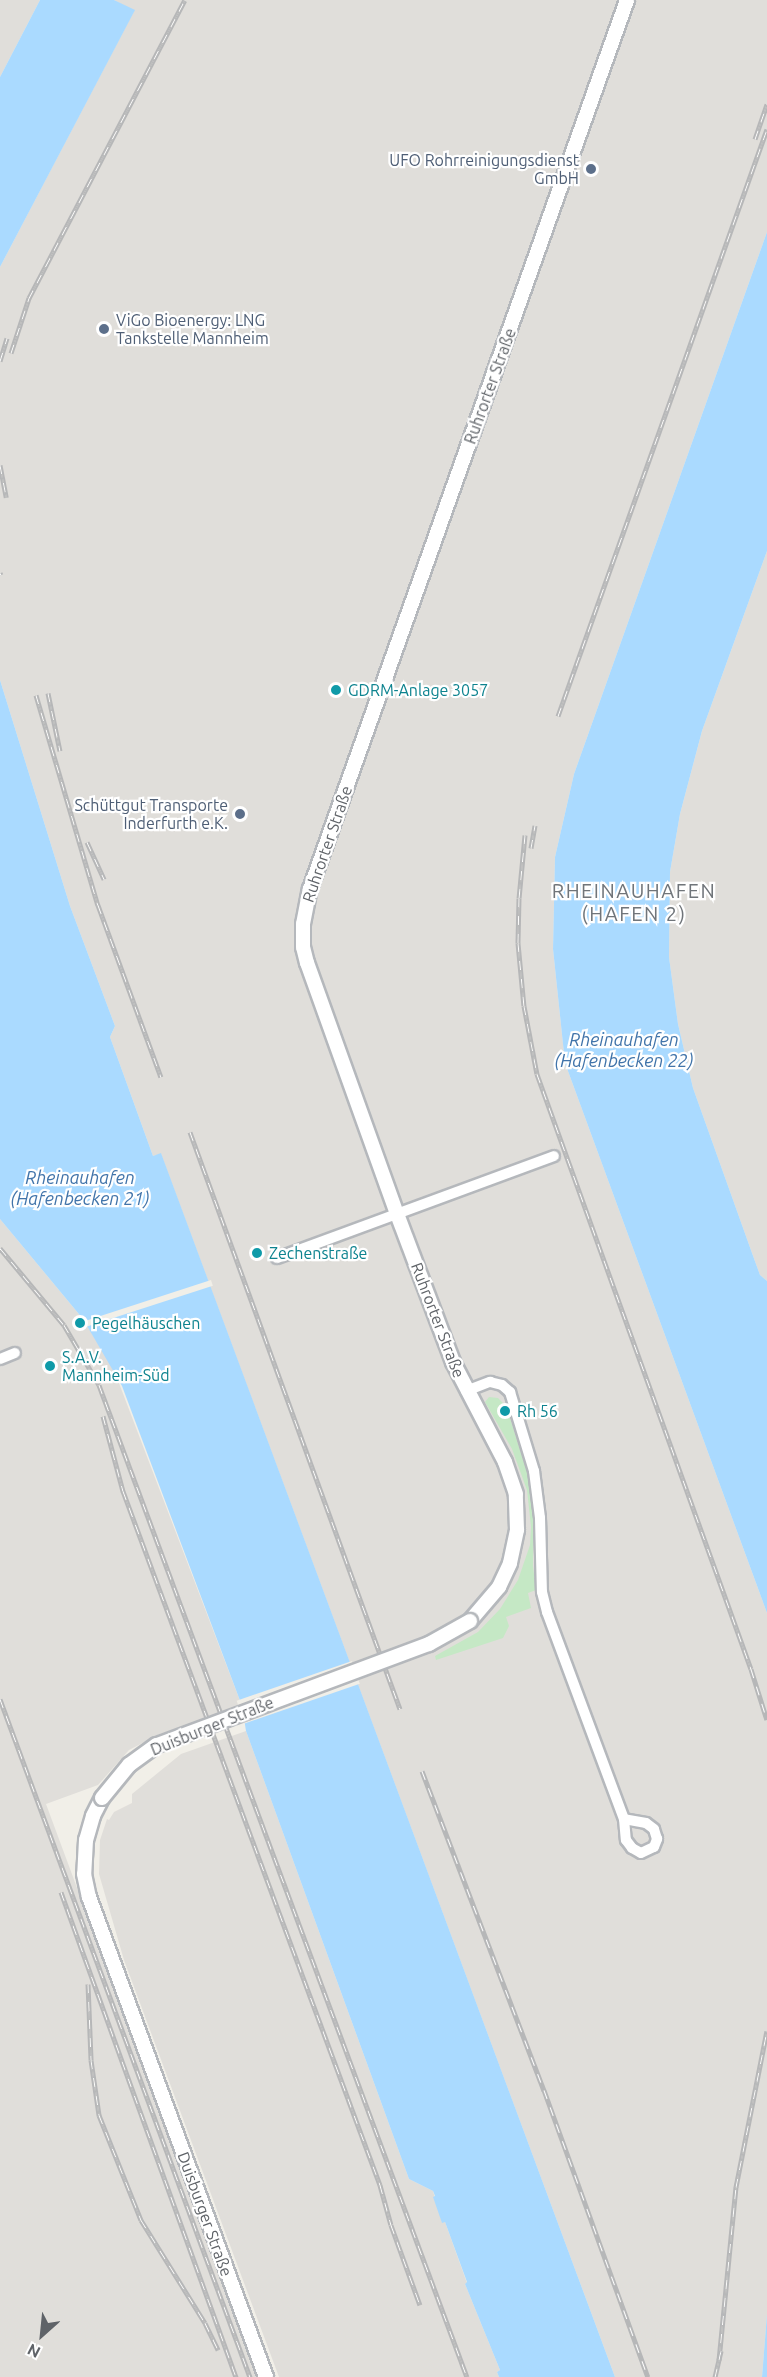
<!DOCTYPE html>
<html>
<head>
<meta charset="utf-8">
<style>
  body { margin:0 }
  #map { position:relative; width:767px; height:2377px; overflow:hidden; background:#f1efe8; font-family:Ubuntu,sans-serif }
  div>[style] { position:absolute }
  .industrial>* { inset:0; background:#e0deda }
  .green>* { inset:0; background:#c5e8c5 }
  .water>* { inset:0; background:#aadaff }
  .pier>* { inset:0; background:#f1efe8; transform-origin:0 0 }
  .roads { filter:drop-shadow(2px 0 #b5b8bc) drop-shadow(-2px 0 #b5b8bc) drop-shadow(0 2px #b5b8bc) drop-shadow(0 -2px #b5b8bc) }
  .minor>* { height:10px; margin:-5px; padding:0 5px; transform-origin:5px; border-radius:5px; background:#fff }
  .tertiary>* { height:14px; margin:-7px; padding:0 7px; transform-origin:7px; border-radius:7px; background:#fff }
  .rail>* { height:5px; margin-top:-2.5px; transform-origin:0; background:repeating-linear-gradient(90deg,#fff 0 9px,#b6b7b8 0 18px); box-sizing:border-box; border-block:2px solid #b6b7b8 }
  .bridges { filter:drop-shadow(2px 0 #b5b8bc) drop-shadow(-2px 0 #b5b8bc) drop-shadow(0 2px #b5b8bc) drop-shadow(0 -2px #b5b8bc) }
  .tertiary-bridge>* { height:14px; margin:-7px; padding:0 7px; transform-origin:7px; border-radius:7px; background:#fff }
  .dots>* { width:16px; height:16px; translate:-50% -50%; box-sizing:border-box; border:3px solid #fff; border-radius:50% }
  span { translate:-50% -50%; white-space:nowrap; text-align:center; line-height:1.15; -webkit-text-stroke:4.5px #fff; paint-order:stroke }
  .service-label { font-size:16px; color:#4e5e75 }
  .right { translate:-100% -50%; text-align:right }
  .left { translate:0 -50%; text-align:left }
  .street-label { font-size:16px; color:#5f6368 }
  .culture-label { font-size:16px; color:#0d838f }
  .water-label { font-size:18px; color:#4174aa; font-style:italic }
  .quarter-label { font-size:20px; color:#70757a; letter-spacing:1.5px }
  .north { position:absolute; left:12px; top:2305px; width:60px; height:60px; -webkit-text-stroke:4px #fff; paint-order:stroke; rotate:207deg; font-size:16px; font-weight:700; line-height:24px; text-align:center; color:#5f6368 }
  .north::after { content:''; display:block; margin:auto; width:21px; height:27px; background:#5f6368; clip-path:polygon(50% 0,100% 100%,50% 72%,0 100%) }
</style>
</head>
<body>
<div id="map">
  <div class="industrial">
    <div style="clip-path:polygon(0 0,40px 0,0 77px)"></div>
    <div style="clip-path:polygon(114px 0,767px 0,767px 232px,574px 774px,555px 857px,553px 949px,565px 1063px,767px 1613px,767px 2314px,762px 2377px,615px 2377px,161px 1154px,153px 1156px,110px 1037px,115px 1026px,70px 906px,0 680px,0 267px,134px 11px)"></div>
    <div style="clip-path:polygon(767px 551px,767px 1281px,760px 1275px,752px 1253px,693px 1088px,678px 1024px,669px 957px,670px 872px,680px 814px,702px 731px)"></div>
    <div style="clip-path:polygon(0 1219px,83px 1319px,114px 1370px,242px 1706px,160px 1734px,129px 1750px,98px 1785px,46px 1804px,258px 2377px,0 2377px)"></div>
    <div style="clip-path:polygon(246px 1731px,409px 2179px,433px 2191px,442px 2222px,445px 2222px,467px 2283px,465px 2284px,500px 2370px,497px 2372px,499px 2377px,279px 2377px,124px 1960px,99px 1874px,100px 1840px,107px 1819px,109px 1820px,114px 1812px,132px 1803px,132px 1794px,181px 1754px)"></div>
  </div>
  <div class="green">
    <div style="clip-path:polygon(489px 1397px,498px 1398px,507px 1407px,502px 1410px,504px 1414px,508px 1412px,528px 1475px,534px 1509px,533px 1566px,536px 1590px,528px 1593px,531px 1608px,506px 1617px,509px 1626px,503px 1638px,436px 1660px,435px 1656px,478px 1632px,500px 1609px,518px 1580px,530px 1545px,531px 1527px,527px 1490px,512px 1449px,485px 1402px)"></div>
  </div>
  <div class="water">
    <div style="clip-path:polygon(40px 0,114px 0,135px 10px,0 267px,0 77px)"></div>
    <div style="clip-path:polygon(767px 232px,767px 551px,702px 731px,680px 814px,670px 872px,669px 957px,678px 1024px,693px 1088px,752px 1253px,760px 1275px,767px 1281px,767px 1613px,565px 1063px,553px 949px,555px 857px,574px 774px)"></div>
    <div style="clip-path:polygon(0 680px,70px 906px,115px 1026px,110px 1037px,153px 1156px,161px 1153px,615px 2377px,499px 2377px,497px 2372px,500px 2370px,465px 2284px,467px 2282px,445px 2222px,442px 2223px,433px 2197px,435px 2196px,433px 2191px,409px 2179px,246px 1731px,242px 1706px,122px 1386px,83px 1319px,0 1219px)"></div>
    <div style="clip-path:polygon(767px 2314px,767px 2377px,762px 2377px)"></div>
  </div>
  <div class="pier">
    <div style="left:211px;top:1280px;width:6px;height:134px;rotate:72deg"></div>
    <div style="left:352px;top:1661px;width:24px;height:122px;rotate:71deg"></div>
  </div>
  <div class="roads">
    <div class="minor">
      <div style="left:277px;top:1258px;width:295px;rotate:-20.2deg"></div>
      <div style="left:0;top:1359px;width:16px;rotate:-22deg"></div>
      <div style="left:466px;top:1391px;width:26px;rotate:-21deg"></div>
      <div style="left:490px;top:1382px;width:12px;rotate:14deg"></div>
      <div style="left:502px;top:1385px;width:11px;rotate:41deg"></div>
      <div style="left:510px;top:1392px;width:83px;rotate:73.1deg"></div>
      <div style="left:534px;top:1471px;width:47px;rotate:82.7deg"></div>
      <div style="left:540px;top:1518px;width:74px;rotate:88.5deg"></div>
      <div style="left:542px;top:1592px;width:21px;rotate:76deg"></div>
      <div style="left:547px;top:1612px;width:221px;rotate:69.6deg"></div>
      <div style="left:624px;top:1819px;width:21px;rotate:85deg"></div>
      <div style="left:626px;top:1840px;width:10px;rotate:53deg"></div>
      <div style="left:632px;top:1848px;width:10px;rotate:29deg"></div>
      <div style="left:641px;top:1853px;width:14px;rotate:-25deg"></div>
      <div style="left:654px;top:1847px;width:9px;rotate:-69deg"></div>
      <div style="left:657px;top:1839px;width:10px;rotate:-107deg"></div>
      <div style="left:654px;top:1829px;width:10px;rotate:-143deg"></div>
      <div style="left:646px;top:1823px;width:22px;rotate:-170deg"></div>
    </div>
    <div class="tertiary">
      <div style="left:470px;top:1621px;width:45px;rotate:-49.5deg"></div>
      <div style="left:499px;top:1587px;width:26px;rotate:-65deg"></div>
      <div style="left:510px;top:1563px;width:34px;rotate:-78deg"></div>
      <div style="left:517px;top:1530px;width:36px;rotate:-92deg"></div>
      <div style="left:516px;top:1494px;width:34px;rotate:-109deg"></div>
      <div style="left:505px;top:1462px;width:113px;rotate:-117.5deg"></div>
      <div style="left:453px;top:1362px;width:158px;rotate:-110.7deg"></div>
      <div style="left:397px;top:1214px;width:267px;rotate:-109.7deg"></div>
      <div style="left:307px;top:963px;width:16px;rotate:-104deg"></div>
      <div style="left:303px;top:947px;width:23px;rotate:-90deg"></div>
      <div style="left:303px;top:924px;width:36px;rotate:-79deg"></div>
      <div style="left:310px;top:889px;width:944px;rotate:-70.37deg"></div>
      <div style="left:102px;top:1798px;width:20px;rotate:117deg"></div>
      <div style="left:93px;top:1816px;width:25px;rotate:106deg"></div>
      <div style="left:86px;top:1840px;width:34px;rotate:93deg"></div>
      <div style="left:84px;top:1874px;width:24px;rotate:78deg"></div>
      <div style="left:89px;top:1897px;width:512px;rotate:69.76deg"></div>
    </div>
  </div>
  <div class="rail">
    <div style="left:755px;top:139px;width:37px;rotate:-71deg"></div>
    <div style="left:11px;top:353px;width:58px;rotate:-71.9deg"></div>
    <div style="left:29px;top:298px;width:336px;rotate:-62.4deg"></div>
    <div style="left:0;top:361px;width:24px;rotate:-73deg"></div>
    <div style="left:0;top:465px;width:33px;rotate:79deg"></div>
    <div style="left:0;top:573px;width:2px;rotate:63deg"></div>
    <div style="left:48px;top:693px;width:59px;rotate:78.3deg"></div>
    <div style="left:36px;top:695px;width:219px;rotate:73.6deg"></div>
    <div style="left:98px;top:905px;width:183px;rotate:69.9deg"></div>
    <div style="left:558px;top:716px;width:623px;rotate:-70.4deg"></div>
    <div style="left:525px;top:835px;width:63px;rotate:95.4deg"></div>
    <div style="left:519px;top:898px;width:45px;rotate:91.3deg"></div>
    <div style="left:518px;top:943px;width:63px;rotate:84.6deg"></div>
    <div style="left:524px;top:1006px;width:69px;rotate:79.2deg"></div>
    <div style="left:537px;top:1074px;width:632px;rotate:70.22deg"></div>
    <div style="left:751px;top:1669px;width:53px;rotate:72.6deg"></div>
    <div style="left:87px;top:842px;width:41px;rotate:65.3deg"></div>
    <div style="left:531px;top:848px;width:23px;rotate:-80deg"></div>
    <div style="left:190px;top:1132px;width:614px;rotate:70deg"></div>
    <div style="left:0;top:1248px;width:100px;rotate:50.3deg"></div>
    <div style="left:64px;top:1325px;width:69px;rotate:59.7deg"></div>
    <div style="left:99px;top:1385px;width:1058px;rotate:69.65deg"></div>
    <div style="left:103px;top:1416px;width:78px;rotate:75.1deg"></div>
    <div style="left:123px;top:1491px;width:740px;rotate:69.68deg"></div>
    <div style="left:380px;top:2185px;width:41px;rotate:74.6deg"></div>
    <div style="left:391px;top:2225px;width:85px;rotate:70.1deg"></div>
    <div style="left:0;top:1699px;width:723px;rotate:69.76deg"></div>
    <div style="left:422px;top:1771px;width:342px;rotate:69.1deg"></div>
    <div style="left:544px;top:2090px;width:305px;rotate:70.1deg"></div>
    <div style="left:61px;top:1892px;width:516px;rotate:70.16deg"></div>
    <div style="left:88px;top:1984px;width:76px;rotate:87.7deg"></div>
    <div style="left:91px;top:2060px;width:56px;rotate:81.7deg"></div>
    <div style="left:99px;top:2115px;width:113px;rotate:68.2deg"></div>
    <div style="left:141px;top:2220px;width:121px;rotate:58.1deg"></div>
    <div style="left:205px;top:2323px;width:30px;rotate:64deg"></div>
    <div style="left:719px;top:2360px;width:174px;rotate:-84.4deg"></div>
    <div style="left:736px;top:2187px;width:159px;rotate:-78.8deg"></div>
    <div style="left:715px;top:2377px;width:27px;rotate:-77deg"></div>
  </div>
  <div class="bridges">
    <div class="tertiary-bridge">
      <div style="left:102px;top:1798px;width:43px;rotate:-50.7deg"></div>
      <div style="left:129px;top:1765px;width:34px;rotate:-36deg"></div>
      <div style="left:157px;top:1745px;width:290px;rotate:-20.4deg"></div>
      <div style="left:429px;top:1644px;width:47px;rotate:-29.3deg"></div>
    </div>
  </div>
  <div class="dots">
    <div style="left:591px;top:169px;background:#5c6f8a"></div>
    <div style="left:104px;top:329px;background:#5c6f8a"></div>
    <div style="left:336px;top:690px;background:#0f9aa8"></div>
    <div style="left:240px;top:814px;background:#5c6f8a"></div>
    <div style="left:257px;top:1253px;background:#0f9aa8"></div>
    <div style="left:80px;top:1323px;background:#0f9aa8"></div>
    <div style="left:50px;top:1366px;background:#0f9aa8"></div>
    <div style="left:505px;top:1411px;background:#0f9aa8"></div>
  </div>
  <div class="service-label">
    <span class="right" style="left:579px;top:169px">UFO Rohrreinigungsdienst<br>GmbH</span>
    <span class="left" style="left:116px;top:329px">ViGo Bioenergy: LNG<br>Tankstelle Mannheim</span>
    <span class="right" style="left:228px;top:814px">Schüttgut Transporte<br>Inderfurth e.K.</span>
  </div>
  <div class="street-label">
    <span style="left:490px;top:386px;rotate:-70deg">Ruhrorter Straße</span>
    <span style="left:327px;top:844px;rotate:-71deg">Ruhrorter Straße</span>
    <span style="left:438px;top:1320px;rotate:69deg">Ruhrorter Straße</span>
    <span style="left:212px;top:1726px;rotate:-22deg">Duisburger Straße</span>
    <span style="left:205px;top:2214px;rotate:70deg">Duisburger Straße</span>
  </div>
  <div class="culture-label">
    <span class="left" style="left:348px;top:690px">GDRM-Anlage 3057</span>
    <span class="left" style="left:269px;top:1253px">Zechenstraße</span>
    <span class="left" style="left:92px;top:1323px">Pegelhäuschen</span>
    <span class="left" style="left:62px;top:1366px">S.A.V.<br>Mannheim-Süd</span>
    <span class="left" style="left:517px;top:1411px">Rh 56</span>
  </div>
  <div class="water-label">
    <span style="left:624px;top:1050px">Rheinauhafen<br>(Hafenbecken 22)</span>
    <span style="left:80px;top:1188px">Rheinauhafen<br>(Hafenbecken 21)</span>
  </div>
  <div class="quarter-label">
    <span style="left:634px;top:902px">RHEINAUHAFEN<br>(HAFEN 2)</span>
  </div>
  <div class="north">N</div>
</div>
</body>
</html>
